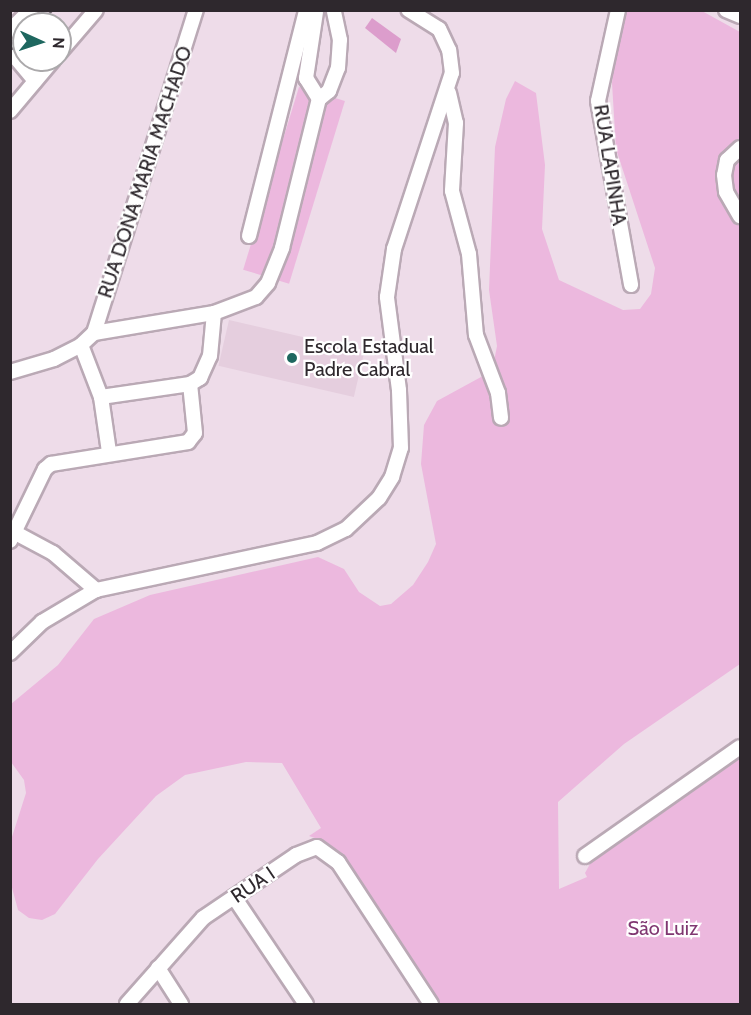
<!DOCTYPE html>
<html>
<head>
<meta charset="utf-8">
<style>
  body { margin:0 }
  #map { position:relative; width:751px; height:1015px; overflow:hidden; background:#eedce9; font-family:Cabin,sans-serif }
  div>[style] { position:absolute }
  .built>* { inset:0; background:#e5cede; transform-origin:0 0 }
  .green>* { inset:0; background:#ecb8de; transform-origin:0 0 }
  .building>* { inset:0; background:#dc9dcc }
  .roads { filter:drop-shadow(2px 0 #baa9b5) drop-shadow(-2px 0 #baa9b5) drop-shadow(0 2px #baa9b5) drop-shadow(0 -2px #baa9b5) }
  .minor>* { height:14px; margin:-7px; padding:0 7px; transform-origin:7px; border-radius:7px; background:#fff }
  .tram>* { height:1.5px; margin:-0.75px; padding:0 0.75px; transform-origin:0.75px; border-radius:0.75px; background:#746a72 }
  .dots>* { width:16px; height:16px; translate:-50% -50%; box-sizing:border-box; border:3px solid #fff; border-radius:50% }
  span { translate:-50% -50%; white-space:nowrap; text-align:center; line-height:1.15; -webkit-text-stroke:4.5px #fff; paint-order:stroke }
  .street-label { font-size:20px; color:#2e282d }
  .poi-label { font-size:20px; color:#2e282d }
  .left { translate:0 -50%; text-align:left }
  .park-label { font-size:20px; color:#803771 }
  .frame { position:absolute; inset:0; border:12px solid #2e282d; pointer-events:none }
  .north { position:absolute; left:12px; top:12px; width:60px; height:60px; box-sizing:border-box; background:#fff; border:2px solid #aba9ab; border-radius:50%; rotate:93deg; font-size:16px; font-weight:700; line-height:24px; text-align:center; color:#2e282d }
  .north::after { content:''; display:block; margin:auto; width:21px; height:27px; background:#1e675f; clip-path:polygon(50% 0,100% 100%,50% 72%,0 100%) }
</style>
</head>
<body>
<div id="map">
  <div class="built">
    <div style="left:229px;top:320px;width:139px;height:47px;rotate:13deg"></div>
  </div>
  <div class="green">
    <div style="clip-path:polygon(625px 11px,702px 11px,740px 32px,740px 664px,624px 744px,558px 802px,559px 889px,587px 877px,585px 873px,596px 853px,740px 751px,740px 1004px,435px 1004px,333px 851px,324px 841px,309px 836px,321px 828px,282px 763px,246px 762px,185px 775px,156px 796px,98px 859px,55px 914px,42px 920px,29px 918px,18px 910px,11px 884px,11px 840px,26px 793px,24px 780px,11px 762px,11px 704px,58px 665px,94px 619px,150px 595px,318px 557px,344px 569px,359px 592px,380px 606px,391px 604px,413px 585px,428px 562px,436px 544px,421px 464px,424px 425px,437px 401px,492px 371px,497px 346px,489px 290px,495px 147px,506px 99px,515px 81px,536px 93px,545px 165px,542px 229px,559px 280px,623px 310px,640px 309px,651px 294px,655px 268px,616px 149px,612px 83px,616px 41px)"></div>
    <div style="left:299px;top:87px;width:48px;height:191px;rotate:17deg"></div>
  </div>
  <div class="building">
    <div style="clip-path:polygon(372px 18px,401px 39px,396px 53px,365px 28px)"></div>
  </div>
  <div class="roads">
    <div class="minor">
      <div style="left:618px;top:10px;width:93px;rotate:102.4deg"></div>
      <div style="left:598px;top:101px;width:187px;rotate:79.8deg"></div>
      <div style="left:726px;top:10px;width:15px;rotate:23deg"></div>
      <div style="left:316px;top:12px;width:67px;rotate:98.6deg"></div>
      <div style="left:306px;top:78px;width:25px;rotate:58deg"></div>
      <div style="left:10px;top:30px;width:29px;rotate:-44deg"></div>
      <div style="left:10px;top:51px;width:39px;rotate:50deg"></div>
      <div style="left:60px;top:52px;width:55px;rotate:-49.4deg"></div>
      <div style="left:449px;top:93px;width:31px;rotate:77deg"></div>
      <div style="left:456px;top:123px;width:68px;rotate:93.4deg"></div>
      <div style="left:452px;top:191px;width:65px;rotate:74.9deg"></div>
      <div style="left:469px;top:254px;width:81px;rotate:85.1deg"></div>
      <div style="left:476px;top:335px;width:62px;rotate:69.2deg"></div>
      <div style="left:498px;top:393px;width:25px;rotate:83deg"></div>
      <div style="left:10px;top:111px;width:67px;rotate:-49.9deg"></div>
      <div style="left:740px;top:148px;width:18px;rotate:137deg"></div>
      <div style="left:727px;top:160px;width:15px;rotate:101deg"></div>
      <div style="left:724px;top:175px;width:17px;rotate:83deg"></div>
      <div style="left:726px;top:192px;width:28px;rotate:60deg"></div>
      <div style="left:249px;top:236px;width:233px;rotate:-75.8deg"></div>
      <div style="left:94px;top:333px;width:339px;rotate:-72.5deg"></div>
      <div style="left:81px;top:345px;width:56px;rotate:69deg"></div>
      <div style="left:101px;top:397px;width:56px;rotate:81.7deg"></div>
      <div style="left:10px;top:372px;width:46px;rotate:-16.5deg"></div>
      <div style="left:54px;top:359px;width:30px;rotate:-27deg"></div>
      <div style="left:81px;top:345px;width:18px;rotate:-43deg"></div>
      <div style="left:94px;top:333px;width:122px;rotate:-9.5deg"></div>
      <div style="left:214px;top:313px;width:45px;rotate:-20.9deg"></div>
      <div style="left:256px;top:297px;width:18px;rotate:-49deg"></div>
      <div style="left:268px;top:283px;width:38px;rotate:-68deg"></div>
      <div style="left:282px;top:248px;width:154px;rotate:-76.1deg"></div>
      <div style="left:319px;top:99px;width:13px;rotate:-39deg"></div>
      <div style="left:329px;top:91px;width:25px;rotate:-69deg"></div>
      <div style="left:338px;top:68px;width:28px;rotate:-86deg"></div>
      <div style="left:340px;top:40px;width:29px;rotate:-102deg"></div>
      <div style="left:101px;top:397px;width:90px;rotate:-8.3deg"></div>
      <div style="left:190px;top:384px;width:12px;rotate:-31deg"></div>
      <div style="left:200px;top:378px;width:24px;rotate:-66deg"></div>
      <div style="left:210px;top:356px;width:43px;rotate:-84.7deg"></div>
      <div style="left:10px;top:530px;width:49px;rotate:28.1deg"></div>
      <div style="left:53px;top:553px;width:57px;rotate:40.7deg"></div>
      <div style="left:10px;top:541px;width:80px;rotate:-64.1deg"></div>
      <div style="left:45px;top:469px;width:8px;rotate:-40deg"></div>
      <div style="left:51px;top:464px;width:139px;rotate:-9.1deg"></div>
      <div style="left:188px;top:442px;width:11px;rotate:-52deg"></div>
      <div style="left:195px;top:433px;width:49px;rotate:-95.8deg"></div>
      <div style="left:10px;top:653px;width:45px;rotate:-44.1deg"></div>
      <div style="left:42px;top:622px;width:63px;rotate:-30.7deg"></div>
      <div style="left:96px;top:590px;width:226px;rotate:-12deg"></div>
      <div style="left:317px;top:543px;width:32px;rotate:-26deg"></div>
      <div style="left:346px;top:529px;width:45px;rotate:-43.2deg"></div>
      <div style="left:379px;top:498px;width:25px;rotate:-58deg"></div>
      <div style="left:392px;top:477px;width:30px;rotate:-73deg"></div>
      <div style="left:401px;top:448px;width:58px;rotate:-92deg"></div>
      <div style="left:399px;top:390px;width:94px;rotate:-97.4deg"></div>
      <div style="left:387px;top:297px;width:49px;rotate:-81.7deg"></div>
      <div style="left:394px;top:249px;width:185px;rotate:-71.8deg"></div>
      <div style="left:452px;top:73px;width:23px;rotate:-97deg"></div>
      <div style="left:449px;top:50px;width:23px;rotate:-115deg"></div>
      <div style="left:439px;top:29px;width:36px;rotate:-148deg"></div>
      <div style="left:585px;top:856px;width:189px;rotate:-35.1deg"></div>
      <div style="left:234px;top:897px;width:129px;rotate:56.1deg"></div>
      <div style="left:158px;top:968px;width:43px;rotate:57.4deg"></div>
      <div style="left:127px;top:1004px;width:115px;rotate:-48.5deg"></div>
      <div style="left:203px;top:918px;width:112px;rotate:-34.1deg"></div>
      <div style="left:296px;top:855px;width:22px;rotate:-21deg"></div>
      <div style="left:317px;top:847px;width:26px;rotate:36deg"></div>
      <div style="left:338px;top:862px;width:170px;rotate:56.8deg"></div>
    </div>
  </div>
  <div class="tram">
    <div style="left:39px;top:24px;width:20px;rotate:-45deg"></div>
    <div style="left:10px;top:51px;width:19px;rotate:-43deg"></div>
  </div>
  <div class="dots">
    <div style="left:292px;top:358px;background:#1e675f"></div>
  </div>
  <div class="street-label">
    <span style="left:610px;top:165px;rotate:81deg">RUA LAPINHA</span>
    <span style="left:145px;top:172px;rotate:-72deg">RUA DONA MARIA MACHADO</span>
    <span style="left:253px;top:885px;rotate:-34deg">RUA I</span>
  </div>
  <div class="poi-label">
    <span class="left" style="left:304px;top:358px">Escola Estadual<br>Padre Cabral</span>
  </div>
  <div class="park-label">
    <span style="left:663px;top:928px">São Luiz</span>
  </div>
  <div class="frame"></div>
  <div class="north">N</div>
</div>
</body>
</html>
